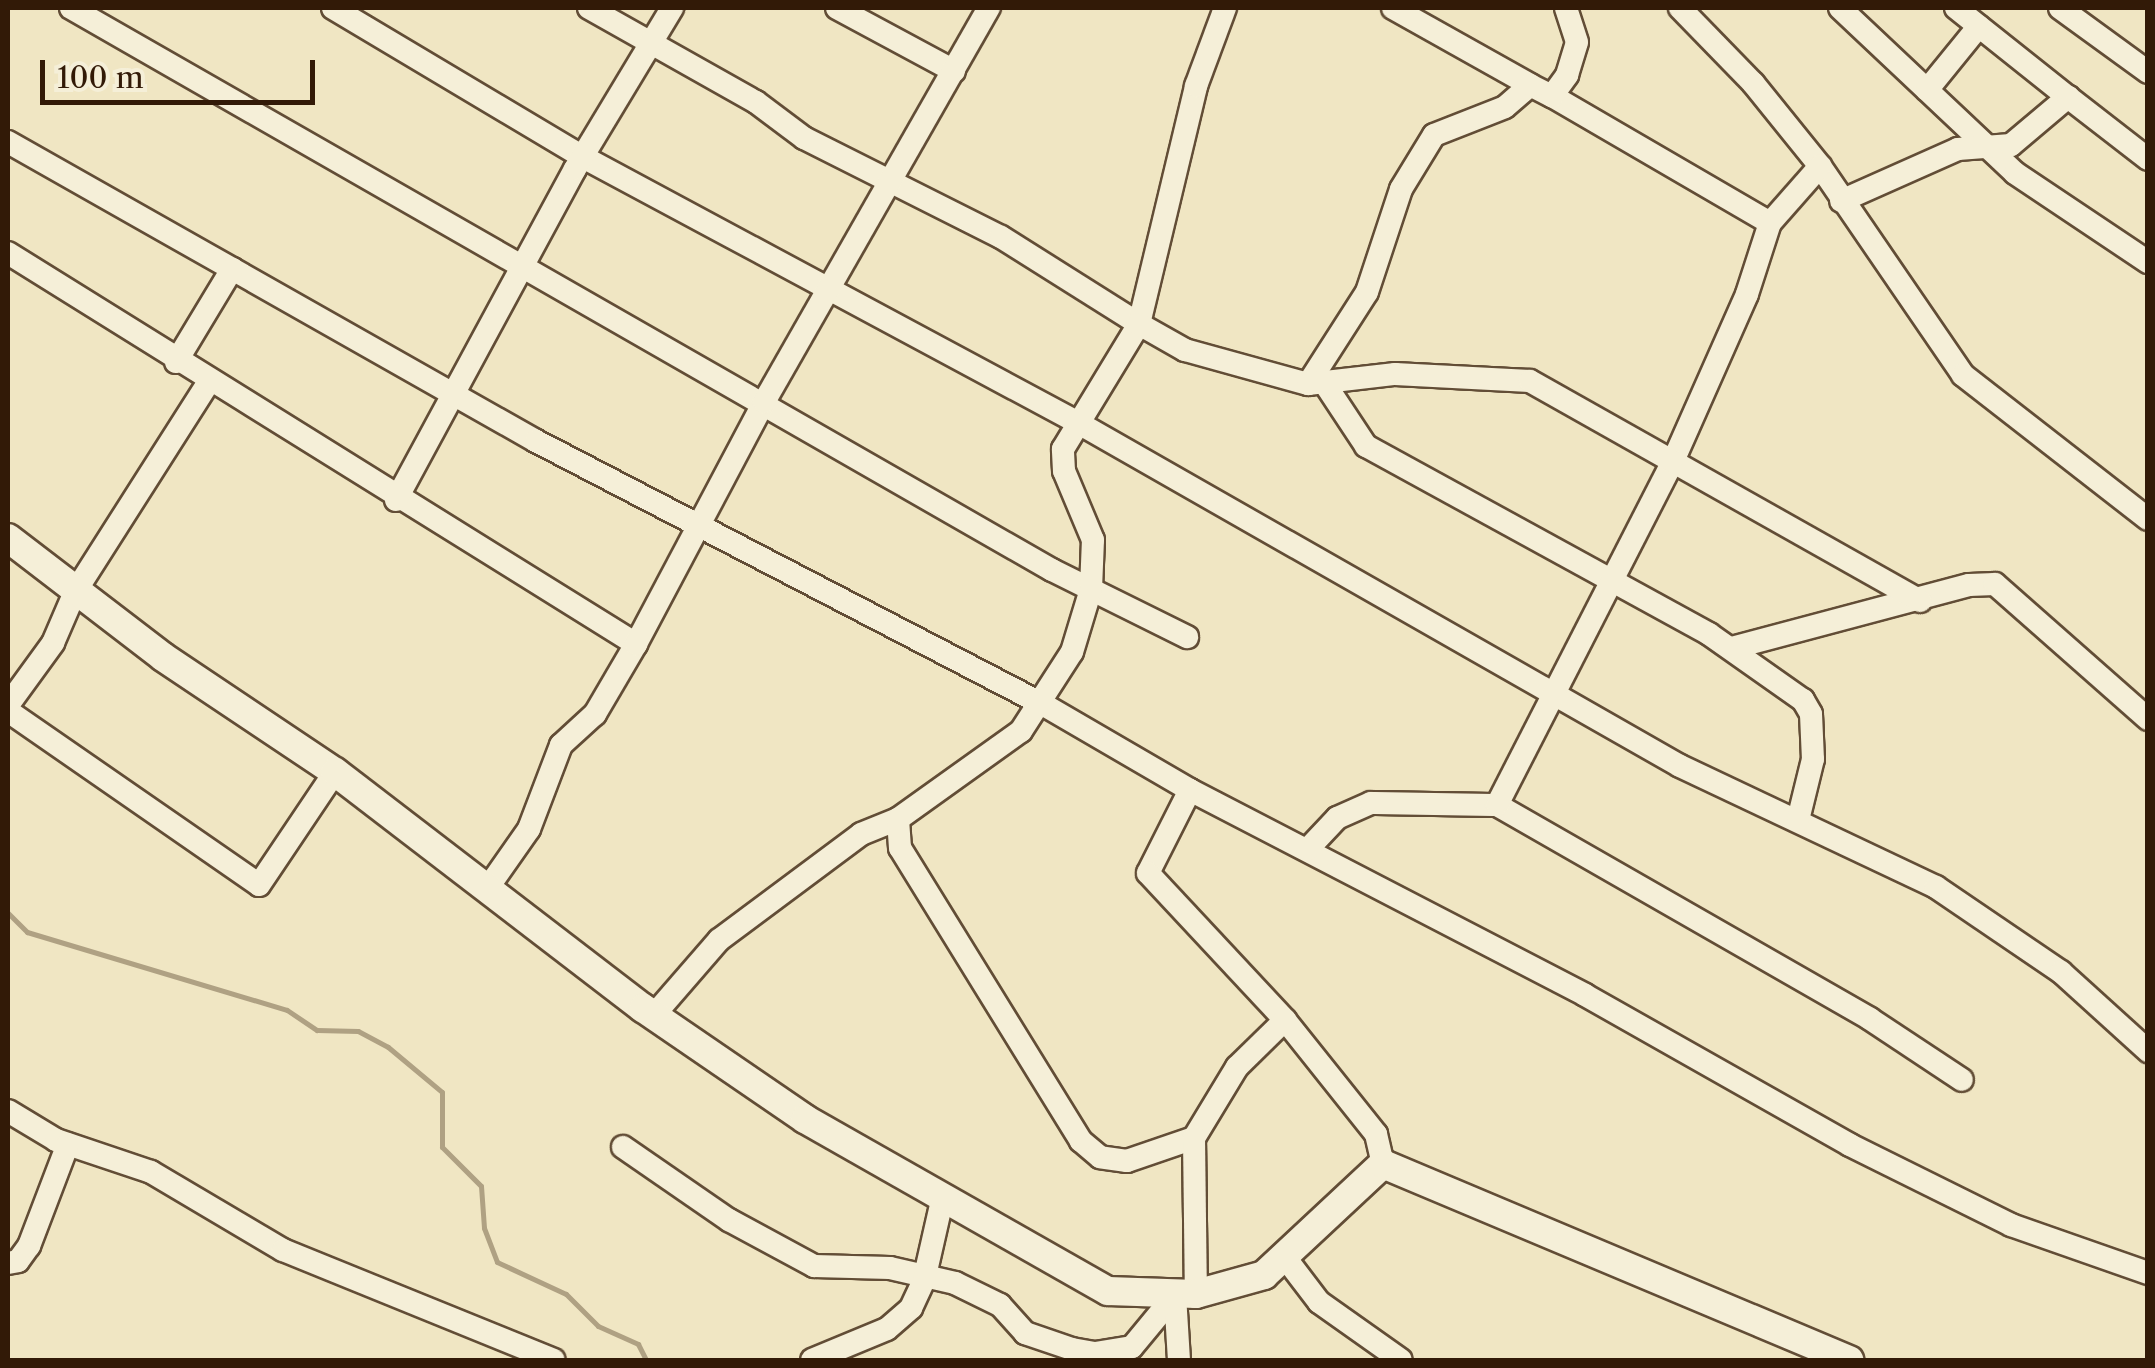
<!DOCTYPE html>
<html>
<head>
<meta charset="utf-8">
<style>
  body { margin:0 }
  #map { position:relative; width:2155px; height:1368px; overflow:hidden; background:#f0e6c3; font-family:"Libre Caslon Text",serif }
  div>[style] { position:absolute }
  .stream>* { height:5px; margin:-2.5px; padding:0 2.5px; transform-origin:2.5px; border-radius:2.5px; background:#afa183 }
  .roads { filter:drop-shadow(2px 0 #624d36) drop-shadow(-2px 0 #624d36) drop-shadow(0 2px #624d36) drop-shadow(0 -2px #624d36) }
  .minor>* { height:22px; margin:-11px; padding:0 11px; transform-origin:11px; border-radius:11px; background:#f5efd8 }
  .tertiary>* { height:28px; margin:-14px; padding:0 14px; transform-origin:14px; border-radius:14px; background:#f5efd8 }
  span { translate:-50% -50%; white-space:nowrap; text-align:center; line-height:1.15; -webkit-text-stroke:9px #f5efd8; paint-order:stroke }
  .frame { position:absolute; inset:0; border:10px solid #321a07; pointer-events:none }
  .scale { position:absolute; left:40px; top:60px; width:275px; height:45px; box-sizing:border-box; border:5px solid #321a07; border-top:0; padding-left:12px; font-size:30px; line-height:35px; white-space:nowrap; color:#321a07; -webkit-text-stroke:8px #f5efd8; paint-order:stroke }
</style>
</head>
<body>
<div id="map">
  <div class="stream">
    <div style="left:8px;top:913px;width:27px;rotate:45deg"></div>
    <div style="left:27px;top:932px;width:271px;rotate:16.7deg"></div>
    <div style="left:287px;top:1010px;width:36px;rotate:34deg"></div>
    <div style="left:317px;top:1030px;width:41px;rotate:1.4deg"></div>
    <div style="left:358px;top:1031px;width:34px;rotate:28deg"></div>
    <div style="left:388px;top:1047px;width:70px;rotate:39.8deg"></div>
    <div style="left:442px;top:1092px;width:55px;rotate:90deg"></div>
    <div style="left:442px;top:1147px;width:55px;rotate:45deg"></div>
    <div style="left:481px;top:1186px;width:42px;rotate:85.9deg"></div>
    <div style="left:484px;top:1228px;width:36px;rotate:69deg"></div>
    <div style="left:497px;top:1262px;width:76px;rotate:24.9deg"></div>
    <div style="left:566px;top:1294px;width:45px;rotate:45deg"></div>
    <div style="left:598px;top:1326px;width:44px;rotate:24.2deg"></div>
    <div style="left:638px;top:1344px;width:18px;rotate:63deg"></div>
  </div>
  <div class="roads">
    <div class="minor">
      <div style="left:71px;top:8px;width:1131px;rotate:29.81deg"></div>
      <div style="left:1052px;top:570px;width:151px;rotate:26.4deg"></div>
      <div style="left:333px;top:8px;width:291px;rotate:30.8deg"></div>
      <div style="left:583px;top:157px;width:558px;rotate:28.22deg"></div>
      <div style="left:1075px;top:421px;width:696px;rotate:29.69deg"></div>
      <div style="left:1680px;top:766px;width:283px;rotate:25.3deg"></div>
      <div style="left:1936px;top:887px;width:151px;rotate:34.2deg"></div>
      <div style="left:2061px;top:972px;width:118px;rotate:42.2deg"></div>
      <div style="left:589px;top:8px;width:192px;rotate:29.4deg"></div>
      <div style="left:756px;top:102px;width:60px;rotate:36.9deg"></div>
      <div style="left:804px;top:138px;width:220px;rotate:26.7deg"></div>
      <div style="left:1001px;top:237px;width:163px;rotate:32.2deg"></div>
      <div style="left:1139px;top:324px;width:245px;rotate:-76.5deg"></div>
      <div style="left:1196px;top:86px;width:83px;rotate:-69.6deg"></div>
      <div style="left:837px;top:8px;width:133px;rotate:28.3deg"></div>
      <div style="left:1393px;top:8px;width:157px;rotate:29.3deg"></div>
      <div style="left:1680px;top:8px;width:105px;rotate:45.8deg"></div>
      <div style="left:1753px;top:83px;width:107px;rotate:51.1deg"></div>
      <div style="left:1820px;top:166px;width:253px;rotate:55.6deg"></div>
      <div style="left:1963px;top:375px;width:234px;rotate:37.9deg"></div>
      <div style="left:1840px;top:8px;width:241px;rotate:43.3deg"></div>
      <div style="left:2015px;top:173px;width:160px;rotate:33.8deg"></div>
      <div style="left:1956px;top:8px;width:143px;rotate:38.5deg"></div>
      <div style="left:2060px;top:8px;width:109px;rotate:36deg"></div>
      <div style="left:1927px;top:90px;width:82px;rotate:-50.9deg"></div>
      <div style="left:1552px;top:96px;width:252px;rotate:30.2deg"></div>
      <div style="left:8px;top:142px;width:607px;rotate:29.52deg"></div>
      <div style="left:536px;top:441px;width:573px;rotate:27.46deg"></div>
      <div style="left:1044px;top:705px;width:169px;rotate:30.2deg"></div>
      <div style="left:1190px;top:790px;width:93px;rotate:116.8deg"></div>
      <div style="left:1148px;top:873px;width:201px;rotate:47deg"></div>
      <div style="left:1285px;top:1020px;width:146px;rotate:51.4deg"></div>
      <div style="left:1376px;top:1134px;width:31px;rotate:77deg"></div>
      <div style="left:1841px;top:201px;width:128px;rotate:-24deg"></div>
      <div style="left:1958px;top:149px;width:53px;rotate:-4.3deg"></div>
      <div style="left:2011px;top:145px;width:75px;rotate:-40.1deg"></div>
      <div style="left:2068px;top:97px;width:101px;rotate:37.8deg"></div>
      <div style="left:8px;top:253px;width:740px;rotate:31.91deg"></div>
      <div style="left:176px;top:362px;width:109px;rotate:-58.9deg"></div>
      <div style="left:1308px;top:384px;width:109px;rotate:-57.3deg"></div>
      <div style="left:1367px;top:292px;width:108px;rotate:-71.7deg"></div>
      <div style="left:1401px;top:189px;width:63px;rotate:-58.6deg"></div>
      <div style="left:1434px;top:135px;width:76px;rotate:-21.5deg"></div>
      <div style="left:1505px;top:107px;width:33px;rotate:-41deg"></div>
      <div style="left:1530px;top:85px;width:25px;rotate:27deg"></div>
      <div style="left:1552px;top:96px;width:26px;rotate:-54deg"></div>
      <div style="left:1567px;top:75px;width:34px;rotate:-73deg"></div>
      <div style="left:1577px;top:42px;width:36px;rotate:-108deg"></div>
      <div style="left:1327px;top:387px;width:71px;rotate:56.5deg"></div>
      <div style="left:1366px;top:446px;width:391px;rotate:28.7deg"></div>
      <div style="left:1709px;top:634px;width:115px;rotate:35.1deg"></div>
      <div style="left:1803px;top:700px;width:16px;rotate:60deg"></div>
      <div style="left:1811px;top:714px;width:45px;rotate:87.5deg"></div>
      <div style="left:1813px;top:759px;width:63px;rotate:103.8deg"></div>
      <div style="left:396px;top:500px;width:376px;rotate:-61.6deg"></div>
      <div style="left:575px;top:169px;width:188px;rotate:-58.9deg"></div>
      <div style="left:1732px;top:648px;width:245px;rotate:-14.9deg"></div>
      <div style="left:1969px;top:585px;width:26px;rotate:-2deg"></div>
      <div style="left:1995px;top:584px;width:204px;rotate:41.4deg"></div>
      <div style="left:8px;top:705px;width:77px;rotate:-54deg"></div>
      <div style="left:53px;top:643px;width:56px;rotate:-66.7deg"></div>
      <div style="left:75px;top:592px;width:249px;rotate:-57.5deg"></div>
      <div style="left:8px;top:711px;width:305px;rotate:34.7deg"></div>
      <div style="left:259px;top:885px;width:136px;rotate:-56.1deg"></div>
      <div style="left:1190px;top:790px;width:445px;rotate:27.4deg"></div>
      <div style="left:1585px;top:995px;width:305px;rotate:29.5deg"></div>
      <div style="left:1850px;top:1145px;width:180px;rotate:26.4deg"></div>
      <div style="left:2011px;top:1225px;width:145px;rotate:19.3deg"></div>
      <div style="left:1497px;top:805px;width:430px;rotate:29.8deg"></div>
      <div style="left:1870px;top:1019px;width:110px;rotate:33.5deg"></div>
      <div style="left:1307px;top:850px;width:44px;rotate:-46.8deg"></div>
      <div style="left:1337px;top:818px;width:37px;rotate:-24deg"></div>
      <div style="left:1371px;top:803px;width:126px;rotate:0.9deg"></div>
      <div style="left:1497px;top:805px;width:389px;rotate:-62.9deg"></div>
      <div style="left:1674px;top:459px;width:180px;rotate:-66.1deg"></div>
      <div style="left:1747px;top:294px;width:75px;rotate:-72.1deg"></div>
      <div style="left:1770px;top:223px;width:76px;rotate:-48.7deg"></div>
      <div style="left:487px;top:889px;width:73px;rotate:-55deg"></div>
      <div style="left:529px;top:829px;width:90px;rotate:-69.1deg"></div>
      <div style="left:561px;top:745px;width:46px;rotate:-42.4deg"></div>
      <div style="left:595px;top:714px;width:81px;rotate:-59.6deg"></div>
      <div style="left:636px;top:644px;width:274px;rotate:-62.1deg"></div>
      <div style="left:764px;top:402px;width:454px;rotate:-60.3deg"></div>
      <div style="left:654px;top:1015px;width:99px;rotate:-49.1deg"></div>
      <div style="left:719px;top:940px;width:177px;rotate:-36.7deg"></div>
      <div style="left:861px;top:834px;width:40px;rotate:-22deg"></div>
      <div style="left:1285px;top:1020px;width:67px;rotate:135.6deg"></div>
      <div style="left:1237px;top:1067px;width:83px;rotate:121.2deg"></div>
      <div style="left:1194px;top:1138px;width:71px;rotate:161.1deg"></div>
      <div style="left:1127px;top:1161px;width:27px;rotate:-172deg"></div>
      <div style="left:1100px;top:1157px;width:25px;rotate:-140deg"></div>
      <div style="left:1081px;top:1141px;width:344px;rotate:-121.7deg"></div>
      <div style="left:900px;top:848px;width:29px;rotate:-94deg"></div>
      <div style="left:898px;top:819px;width:151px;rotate:-35.6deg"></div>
      <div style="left:1021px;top:731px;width:94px;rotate:-57.2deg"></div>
      <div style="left:1072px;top:652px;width:66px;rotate:-73.2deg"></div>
      <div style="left:1091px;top:589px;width:49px;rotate:-87.7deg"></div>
      <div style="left:1093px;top:540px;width:75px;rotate:-112.8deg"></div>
      <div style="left:1064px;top:471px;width:22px;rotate:-93deg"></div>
      <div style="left:1063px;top:449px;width:146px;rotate:-58.7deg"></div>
      <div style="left:1139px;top:324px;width:53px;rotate:29.5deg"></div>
      <div style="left:1185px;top:350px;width:128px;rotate:15.5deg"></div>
      <div style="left:1308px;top:384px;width:88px;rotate:-6.6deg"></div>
      <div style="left:1395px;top:374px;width:135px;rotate:3deg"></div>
      <div style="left:1530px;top:381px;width:448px;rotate:29.4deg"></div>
      <div style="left:8px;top:1111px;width:56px;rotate:31.1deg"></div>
      <div style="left:56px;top:1140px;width:100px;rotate:18.6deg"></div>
      <div style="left:151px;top:1172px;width:153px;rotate:30.6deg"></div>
      <div style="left:283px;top:1250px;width:292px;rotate:22.1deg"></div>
      <div style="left:1194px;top:1138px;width:156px;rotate:89.3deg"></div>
      <div style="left:623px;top:1147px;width:129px;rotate:34.6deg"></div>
      <div style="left:729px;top:1220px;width:97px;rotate:28.4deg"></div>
      <div style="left:814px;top:1266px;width:76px;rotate:1.5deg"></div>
      <div style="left:890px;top:1268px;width:67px;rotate:13deg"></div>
      <div style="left:955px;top:1283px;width:50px;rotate:26.1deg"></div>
      <div style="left:1000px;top:1305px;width:38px;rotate:48deg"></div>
      <div style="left:1025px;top:1333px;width:50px;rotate:18.8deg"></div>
      <div style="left:1072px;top:1349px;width:23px;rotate:10deg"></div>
      <div style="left:1095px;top:1353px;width:37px;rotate:-9deg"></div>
      <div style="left:1132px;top:1347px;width:67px;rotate:-50.4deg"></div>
      <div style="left:1287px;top:1260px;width:53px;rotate:52.7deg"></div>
      <div style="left:1319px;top:1302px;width:100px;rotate:35.3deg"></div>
      <div style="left:8px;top:1263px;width:10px;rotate:-11deg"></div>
      <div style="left:18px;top:1261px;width:19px;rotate:-54deg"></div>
      <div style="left:29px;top:1246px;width:109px;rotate:-69.1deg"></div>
      <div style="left:1175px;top:1295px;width:65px;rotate:86.5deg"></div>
      <div style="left:812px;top:1360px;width:81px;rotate:-22.5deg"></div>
      <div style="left:887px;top:1329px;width:32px;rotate:-41deg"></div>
      <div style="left:911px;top:1308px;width:31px;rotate:-65deg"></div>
      <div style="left:924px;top:1280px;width:81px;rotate:-77.2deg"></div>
    </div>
    <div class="tertiary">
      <div style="left:8px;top:538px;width:195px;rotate:37.5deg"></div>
      <div style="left:163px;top:657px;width:207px;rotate:33.8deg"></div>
      <div style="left:335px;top:772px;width:388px;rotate:37.5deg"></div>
      <div style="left:643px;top:1008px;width:196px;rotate:34.4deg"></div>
      <div style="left:805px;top:1119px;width:348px;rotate:29.6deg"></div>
      <div style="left:1108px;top:1291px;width:88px;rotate:2deg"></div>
      <div style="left:1196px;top:1294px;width:71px;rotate:-15.6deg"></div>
      <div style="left:1264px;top:1275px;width:163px;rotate:-43deg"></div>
      <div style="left:1383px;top:1164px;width:506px;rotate:22.81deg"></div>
    </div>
  </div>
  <div class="frame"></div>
  <div class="scale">100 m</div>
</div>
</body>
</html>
